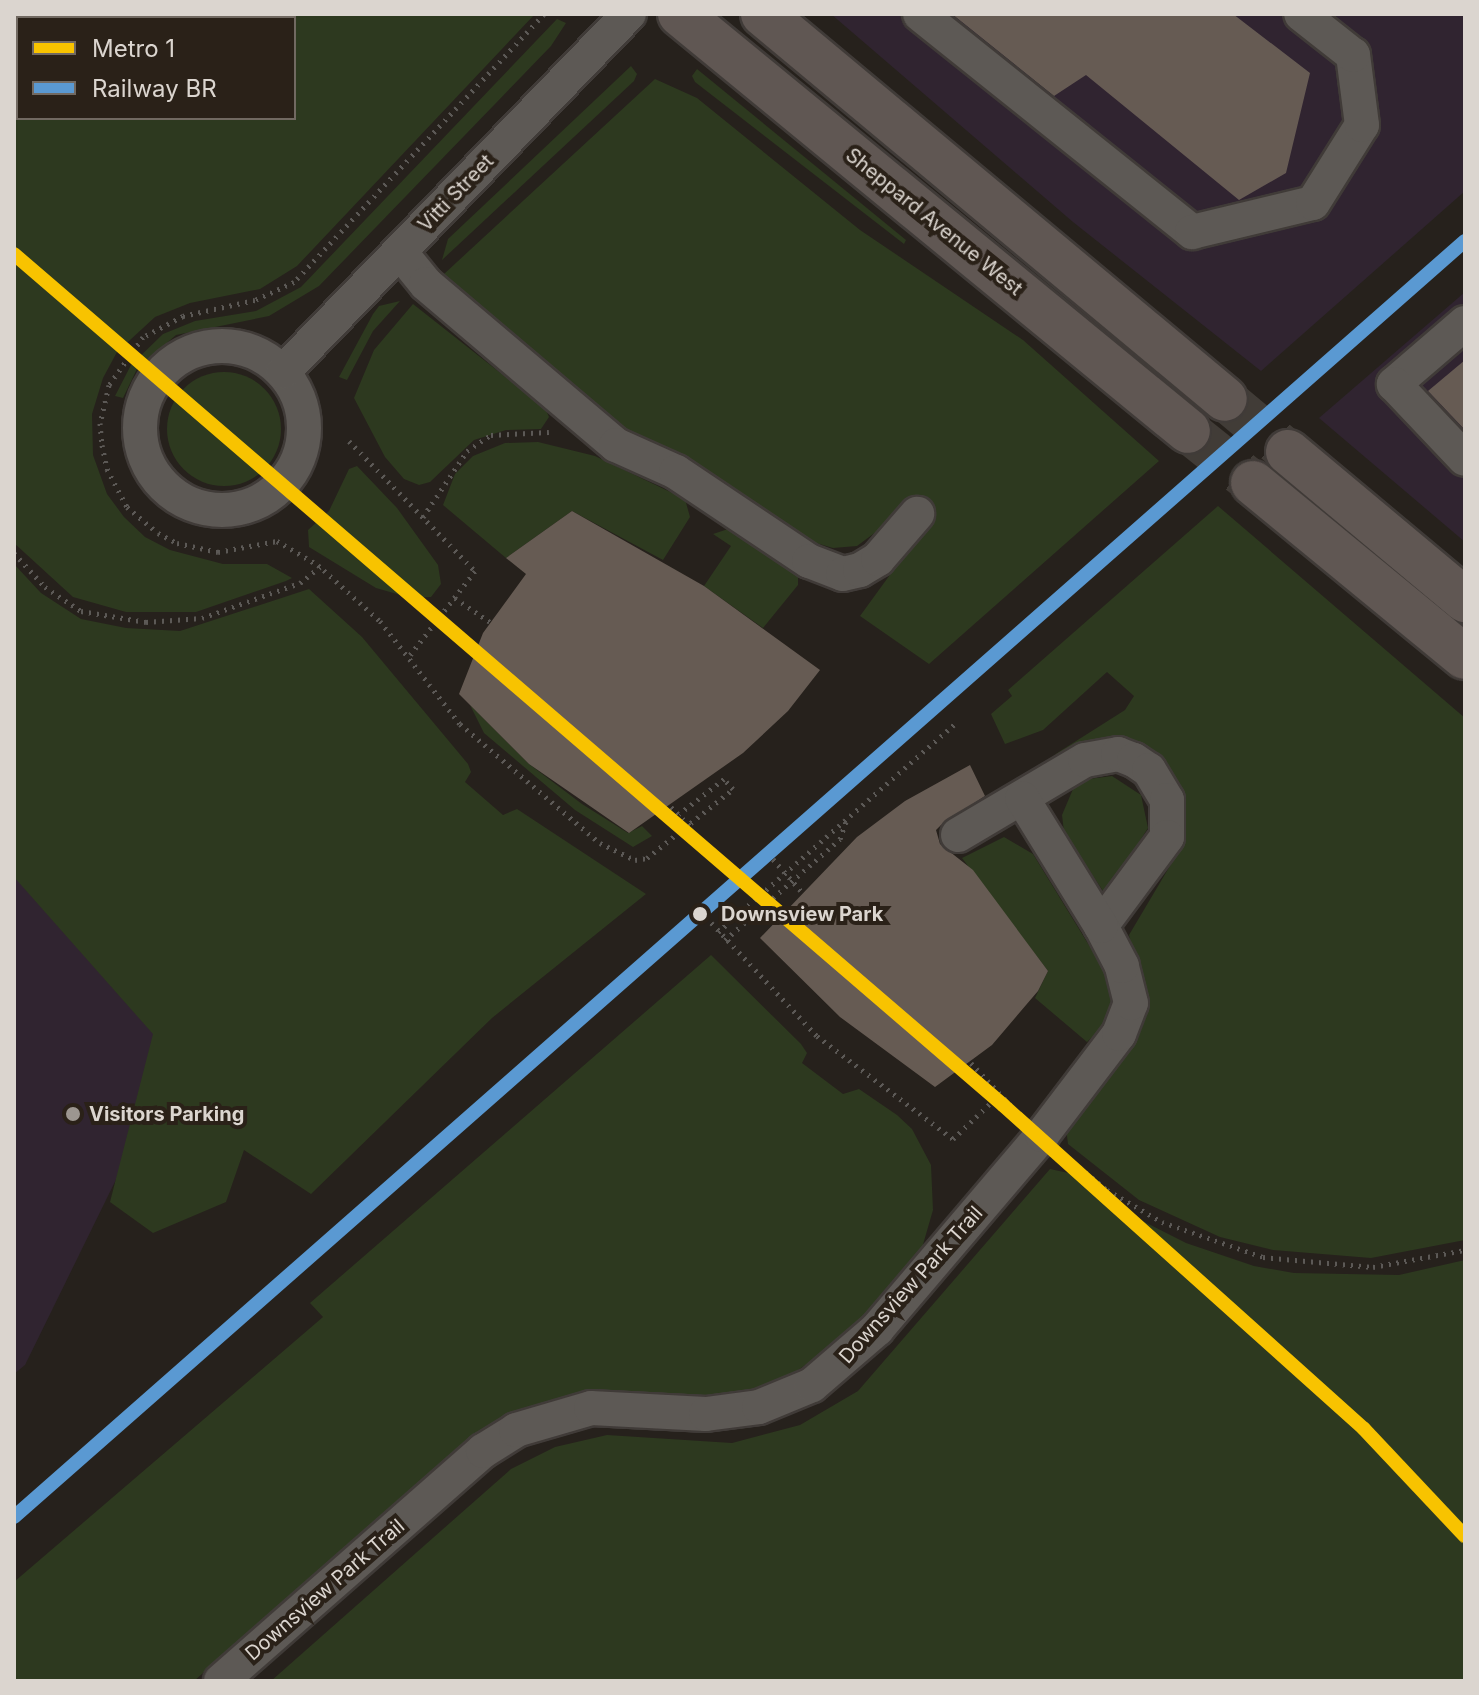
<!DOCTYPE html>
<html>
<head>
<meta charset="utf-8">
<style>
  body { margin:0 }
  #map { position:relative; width:1479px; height:1695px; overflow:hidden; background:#26211c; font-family:Inter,sans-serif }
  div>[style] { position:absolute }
  .industrial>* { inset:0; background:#302430 }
  .green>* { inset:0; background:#2d391f }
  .round { border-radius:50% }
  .building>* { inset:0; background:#665b53 }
  .major-tunnel>* { height:44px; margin-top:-22px; transform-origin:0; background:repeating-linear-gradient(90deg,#413c37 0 44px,transparent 0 66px) }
  .path>* { height:5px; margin-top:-2.5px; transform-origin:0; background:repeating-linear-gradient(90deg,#5c5956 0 2px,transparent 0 8px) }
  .roads { filter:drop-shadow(2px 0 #403b38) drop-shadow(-2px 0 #403b38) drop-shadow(0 2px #403b38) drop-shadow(0 -2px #403b38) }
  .minor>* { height:34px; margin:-17px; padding:0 17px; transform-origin:17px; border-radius:17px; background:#5d5955 }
  .minor>.ring { margin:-17px; padding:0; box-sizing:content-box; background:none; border:34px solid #5d5955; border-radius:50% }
  .major>* { height:44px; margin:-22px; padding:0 22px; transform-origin:22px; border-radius:22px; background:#605753 }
  .rail-1>* { height:14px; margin:-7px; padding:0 7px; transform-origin:7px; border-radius:7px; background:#5a99d2 }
  .metro-1>* { height:14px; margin:-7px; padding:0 7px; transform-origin:7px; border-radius:7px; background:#f8c300 }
  .dots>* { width:22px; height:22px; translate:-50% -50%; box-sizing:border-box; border:4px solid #2a2118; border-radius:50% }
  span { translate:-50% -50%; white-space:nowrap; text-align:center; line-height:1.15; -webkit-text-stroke:8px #2a2118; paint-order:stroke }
  .street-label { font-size:20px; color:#dbd5cf }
  .stop-label { font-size:20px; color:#dbd5cf; font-weight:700 }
  .left { translate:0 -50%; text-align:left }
  .poi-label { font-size:20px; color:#dbd5cf; font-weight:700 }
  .frame { position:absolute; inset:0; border:16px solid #dbd5cf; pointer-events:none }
  .legend { position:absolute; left:16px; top:16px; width:280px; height:104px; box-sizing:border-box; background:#2a2118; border:2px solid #716961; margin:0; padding:10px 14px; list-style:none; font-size:24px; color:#dbd5cf }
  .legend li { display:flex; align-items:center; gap:16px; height:40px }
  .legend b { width:40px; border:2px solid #716961 }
</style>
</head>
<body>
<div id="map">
  <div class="industrial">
    <div style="clip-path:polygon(831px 14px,1465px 14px,1465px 191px,1261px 371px,1073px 222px)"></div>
    <div style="clip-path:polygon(1465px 292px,1465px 542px,1319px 418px)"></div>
    <div style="clip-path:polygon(14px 850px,184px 1041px,25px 1365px,14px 1374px)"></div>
  </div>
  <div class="green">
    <div style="clip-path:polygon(evenodd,14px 14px,535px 14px,297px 266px,260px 289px,190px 303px,155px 317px,117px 352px,103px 378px,92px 414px,93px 455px,107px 494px,124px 517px,145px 537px,170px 550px,223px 564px,267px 564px,292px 578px,286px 581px,196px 612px,126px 612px,73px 597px,14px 543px,14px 14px,18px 18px,294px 18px,294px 118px,18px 118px,18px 18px)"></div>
    <div style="clip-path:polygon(557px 19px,566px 23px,551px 46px,319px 286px,269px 316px,176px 335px,137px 369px,123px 398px,115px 396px,131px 365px,163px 334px,195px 321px,256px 311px,301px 287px)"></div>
    <div style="clip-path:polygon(631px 66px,637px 74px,634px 81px,442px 260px,448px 239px)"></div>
    <div style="clip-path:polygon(697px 69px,906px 240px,904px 244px,695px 82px,692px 76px)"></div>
    <div style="clip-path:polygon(655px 79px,697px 98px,860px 230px,1023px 340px,1159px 461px,929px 664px,860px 616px,929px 521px,904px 502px,888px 523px,857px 546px,833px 548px,816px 543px,683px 459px,620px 428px,446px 279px,444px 274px)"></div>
    <div style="clip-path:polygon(400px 301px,373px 331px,347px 380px,339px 377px,373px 314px,379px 306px)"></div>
    <div style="clip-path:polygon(413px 304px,545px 408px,549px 417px,541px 429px,506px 430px,474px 440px,430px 482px,419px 485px,404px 479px,385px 457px,354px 398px,374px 350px)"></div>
    <div class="round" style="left:167px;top:372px;width:114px;height:114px"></div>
    <div style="clip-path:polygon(538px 442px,595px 456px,685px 499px,690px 517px,663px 560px,572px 511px,506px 558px,443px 505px,455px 474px,473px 456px,505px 443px)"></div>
    <div style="clip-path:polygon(357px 466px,397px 508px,438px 565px,441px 584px,431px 597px,411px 598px,376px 588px,309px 547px,308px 530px,329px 511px,349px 469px)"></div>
    <div style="clip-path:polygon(1218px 506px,1465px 718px,1465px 1240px,1371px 1258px,1273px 1250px,1220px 1237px,1139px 1200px,1068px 1144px,1066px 1128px,1142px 1028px,1146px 1011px,1129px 935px,1177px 854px,1184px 813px,1180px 794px,1081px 744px,1054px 755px,1125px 710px,1134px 696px,1107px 672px,1043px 730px,1005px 744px,991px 714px,1012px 696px,1008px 690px)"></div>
    <div style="clip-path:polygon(731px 528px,798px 573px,798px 585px,763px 628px,704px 586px,731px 546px,713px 534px)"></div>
    <div style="clip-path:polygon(14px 564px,41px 593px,81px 619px,126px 628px,180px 631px,309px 589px,362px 637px,468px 764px,471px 772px,465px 782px,503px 815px,517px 809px,646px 894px,492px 1018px,311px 1194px,244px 1150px,226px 1202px,153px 1233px,110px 1202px,153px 1034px,14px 877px)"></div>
    <div style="clip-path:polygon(470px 705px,529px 764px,582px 804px,628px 833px,642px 826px,652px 836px,633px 847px,575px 810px,484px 733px)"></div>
    <div style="clip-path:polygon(1112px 776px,1141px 795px,1148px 828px,1110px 888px,1103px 891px,1064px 832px,1062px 815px,1073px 789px,1089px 779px)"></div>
    <div style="clip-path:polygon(1004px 837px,1033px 854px,1106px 973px,1114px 1000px,1112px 1018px,1087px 1042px,1035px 998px,1048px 971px,962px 858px)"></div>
    <div style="clip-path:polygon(711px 955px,801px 1044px,807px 1053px,802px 1063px,843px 1094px,859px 1089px,897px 1115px,912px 1129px,931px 1165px,933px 1210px,922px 1248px,846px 1336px,794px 1373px,755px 1389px,701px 1396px,593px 1391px,505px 1417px,400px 1499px,194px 1681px,14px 1681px,14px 1582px,323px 1317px,310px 1303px)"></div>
    <div style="clip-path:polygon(1050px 1169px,1073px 1174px,1125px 1212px,1186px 1243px,1254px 1266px,1294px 1273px,1399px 1275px,1465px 1260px,1465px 1681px,271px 1681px,511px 1469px,555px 1447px,607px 1435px,732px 1443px,800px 1425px,858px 1391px)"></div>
  </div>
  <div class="building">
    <div style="clip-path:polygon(952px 14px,1233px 14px,1310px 73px,1286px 173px,1239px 200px,1086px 75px,1054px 96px)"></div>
    <div style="clip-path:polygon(1465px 360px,1465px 430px,1428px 391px)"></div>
    <div style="clip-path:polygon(572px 511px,704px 586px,820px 670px,788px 711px,743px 753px,629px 833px,529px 764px,459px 694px,483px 633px,526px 574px,506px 558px)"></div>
    <div style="clip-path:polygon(970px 765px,985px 796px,941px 825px,936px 830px,940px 844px,973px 870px,1048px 971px,1038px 991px,992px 1045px,935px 1087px,840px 1017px,760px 938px,857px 837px,905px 801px)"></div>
  </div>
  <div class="major-tunnel">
    <div style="left:1225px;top:399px;width:82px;rotate:40.1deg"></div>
    <div style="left:1188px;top:431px;width:83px;rotate:38.7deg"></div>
  </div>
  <div class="path">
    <div style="left:544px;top:14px;width:367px;rotate:133deg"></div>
    <div style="left:294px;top:282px;width:43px;rotate:155.2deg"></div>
    <div style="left:255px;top:300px;width:74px;rotate:167.5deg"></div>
    <div style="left:183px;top:316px;width:45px;rotate:152.3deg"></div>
    <div style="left:143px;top:337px;width:59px;rotate:125.3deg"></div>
    <div style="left:109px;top:385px;width:39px;rotate:103deg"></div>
    <div style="left:100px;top:423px;width:22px;rotate:85deg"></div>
    <div style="left:102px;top:445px;width:25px;rotate:78deg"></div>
    <div style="left:107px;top:469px;width:43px;rotate:62.2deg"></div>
    <div style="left:127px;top:507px;width:40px;rotate:40deg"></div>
    <div style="left:158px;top:533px;width:21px;rotate:28deg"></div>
    <div style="left:177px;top:543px;width:42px;rotate:12.4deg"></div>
    <div style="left:218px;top:552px;width:60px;rotate:-10.6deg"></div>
    <div style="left:277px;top:541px;width:48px;rotate:30.3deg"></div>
    <div style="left:318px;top:565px;width:84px;rotate:42.1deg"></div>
    <div style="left:380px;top:621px;width:130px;rotate:52.2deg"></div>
    <div style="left:460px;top:724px;width:184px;rotate:40.4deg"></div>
    <div style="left:600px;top:843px;width:39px;rotate:26deg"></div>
    <div style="left:635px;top:860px;width:12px;rotate:-9deg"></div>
    <div style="left:647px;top:858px;width:110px;rotate:-38.7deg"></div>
    <div style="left:733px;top:789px;width:13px;rotate:-132deg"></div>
    <div style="left:724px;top:779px;width:57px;rotate:142.1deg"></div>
    <div style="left:349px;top:441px;width:181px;rotate:45.9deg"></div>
    <div style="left:475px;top:571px;width:106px;rotate:127.7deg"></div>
    <div style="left:423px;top:517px;width:79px;rotate:-56.3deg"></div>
    <div style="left:467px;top:451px;width:29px;rotate:-34deg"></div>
    <div style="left:491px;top:435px;width:58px;rotate:-3deg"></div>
    <div style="left:14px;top:553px;width:46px;rotate:47.6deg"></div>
    <div style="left:45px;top:587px;width:43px;rotate:33.7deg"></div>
    <div style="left:81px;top:611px;width:66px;rotate:9.6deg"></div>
    <div style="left:146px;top:622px;width:56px;rotate:-4.1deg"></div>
    <div style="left:202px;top:618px;width:104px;rotate:-19.7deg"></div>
    <div style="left:300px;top:583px;width:26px;rotate:-39deg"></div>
    <div style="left:455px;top:598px;width:42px;rotate:34.4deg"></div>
    <div style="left:671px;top:807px;width:27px;rotate:45deg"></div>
    <div style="left:773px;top:859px;width:43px;rotate:48.8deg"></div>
    <div style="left:706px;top:917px;width:163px;rotate:47deg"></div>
    <div style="left:817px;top:1036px;width:171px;rotate:37.1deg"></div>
    <div style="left:953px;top:1139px;width:65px;rotate:-43.8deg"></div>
    <div style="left:718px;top:932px;width:318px;rotate:-41.3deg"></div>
    <div style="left:725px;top:940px;width:153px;rotate:-41.3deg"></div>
    <div style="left:840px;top:839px;width:21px;rotate:-71deg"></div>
    <div style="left:971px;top:1063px;width:69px;rotate:46.8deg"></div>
    <div style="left:1067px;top:1157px;width:52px;rotate:39.5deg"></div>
    <div style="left:1107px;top:1190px;width:64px;rotate:30.2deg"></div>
    <div style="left:1162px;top:1222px;width:107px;rotate:19.1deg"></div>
    <div style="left:1263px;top:1257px;width:110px;rotate:5.2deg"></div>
    <div style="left:1373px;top:1267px;width:94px;rotate:-10.5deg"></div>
  </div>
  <div class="roads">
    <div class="minor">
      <div style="left:920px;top:14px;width:349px;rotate:38.7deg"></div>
      <div style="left:1192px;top:232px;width:124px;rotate:-13.5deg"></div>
      <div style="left:1313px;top:203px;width:92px;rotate:-57.9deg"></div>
      <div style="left:1362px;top:125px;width:71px;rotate:-97.3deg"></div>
      <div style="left:1353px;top:55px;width:66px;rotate:-141.7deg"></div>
      <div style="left:400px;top:252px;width:41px;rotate:50.9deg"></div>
      <div style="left:426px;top:284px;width:249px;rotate:40.3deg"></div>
      <div style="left:616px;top:445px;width:66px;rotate:24.2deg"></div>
      <div style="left:676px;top:472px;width:160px;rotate:33.8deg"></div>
      <div style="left:809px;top:561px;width:36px;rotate:21deg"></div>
      <div style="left:843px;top:574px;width:17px;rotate:-13deg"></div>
      <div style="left:860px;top:570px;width:21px;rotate:-31deg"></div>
      <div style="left:878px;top:559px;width:60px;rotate:-49.1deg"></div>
      <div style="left:1465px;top:323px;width:94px;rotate:139.3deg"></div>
      <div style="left:1394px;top:384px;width:103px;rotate:46.6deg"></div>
      <div class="ring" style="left:140px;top:346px;width:130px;height:130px"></div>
      <div style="left:283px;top:372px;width:498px;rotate:-46deg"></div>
      <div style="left:958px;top:835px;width:147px;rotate:-30.6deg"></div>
      <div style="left:1085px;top:760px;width:34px;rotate:-10deg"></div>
      <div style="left:1118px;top:754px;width:17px;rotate:21deg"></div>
      <div style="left:1134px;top:760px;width:18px;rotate:34deg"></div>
      <div style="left:1149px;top:770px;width:35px;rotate:59deg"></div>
      <div style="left:1167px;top:800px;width:37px;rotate:90deg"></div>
      <div style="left:1167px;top:837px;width:111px;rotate:126.6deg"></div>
      <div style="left:221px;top:1681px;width:349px;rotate:-41.3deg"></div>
      <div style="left:483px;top:1451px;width:39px;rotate:-32deg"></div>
      <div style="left:516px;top:1430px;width:78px;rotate:-16.3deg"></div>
      <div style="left:591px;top:1408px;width:115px;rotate:3deg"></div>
      <div style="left:706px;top:1414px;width:53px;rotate:-7.5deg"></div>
      <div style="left:759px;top:1407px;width:57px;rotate:-22.5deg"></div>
      <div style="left:812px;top:1385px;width:86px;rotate:-40.7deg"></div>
      <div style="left:877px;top:1329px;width:255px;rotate:-49.6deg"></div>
      <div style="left:1042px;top:1135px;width:127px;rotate:-52.7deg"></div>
      <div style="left:1119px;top:1034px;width:33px;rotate:-69deg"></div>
      <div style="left:1131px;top:1003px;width:38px;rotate:-104deg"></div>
      <div style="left:1122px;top:966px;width:45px;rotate:-117.7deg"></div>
      <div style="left:1101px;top:926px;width:150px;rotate:-121.7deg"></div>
    </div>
    <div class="major">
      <div style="left:680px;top:14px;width:657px;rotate:39.38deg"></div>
      <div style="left:763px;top:14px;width:601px;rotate:39.81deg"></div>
      <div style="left:1288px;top:452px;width:231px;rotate:39.9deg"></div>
      <div style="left:1253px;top:483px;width:274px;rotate:39.4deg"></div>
    </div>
  </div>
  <div class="rail-1">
    <div style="left:14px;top:1517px;width:1932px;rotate:-41.33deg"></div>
  </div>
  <div class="metro-1">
    <div style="left:14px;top:254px;width:1305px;rotate:40.71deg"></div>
    <div style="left:1003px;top:1105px;width:485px;rotate:41.9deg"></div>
    <div style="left:1364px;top:1429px;width:147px;rotate:46.7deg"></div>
  </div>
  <div class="dots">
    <div style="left:700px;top:914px;background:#dbd5cf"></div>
    <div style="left:73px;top:1114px;background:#9c9690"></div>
  </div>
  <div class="street-label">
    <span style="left:456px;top:193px;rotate:-46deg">Vitti Street</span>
    <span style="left:934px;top:222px;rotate:39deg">Sheppard Avenue West</span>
    <span style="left:911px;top:1285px;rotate:-48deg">Downsview Park Trail</span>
    <span style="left:325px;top:1590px;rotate:-41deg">Downsview Park Trail</span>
  </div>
  <div class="stop-label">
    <span class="left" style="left:721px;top:914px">Downsview Park</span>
  </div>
  <div class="poi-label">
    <span class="left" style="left:89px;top:1114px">Visitors Parking</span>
  </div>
  <div class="frame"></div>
  <ul class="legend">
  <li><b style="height:10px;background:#f8c300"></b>Metro 1</li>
  <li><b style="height:10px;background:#5a99d2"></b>Railway BR</li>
  </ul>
</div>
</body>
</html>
